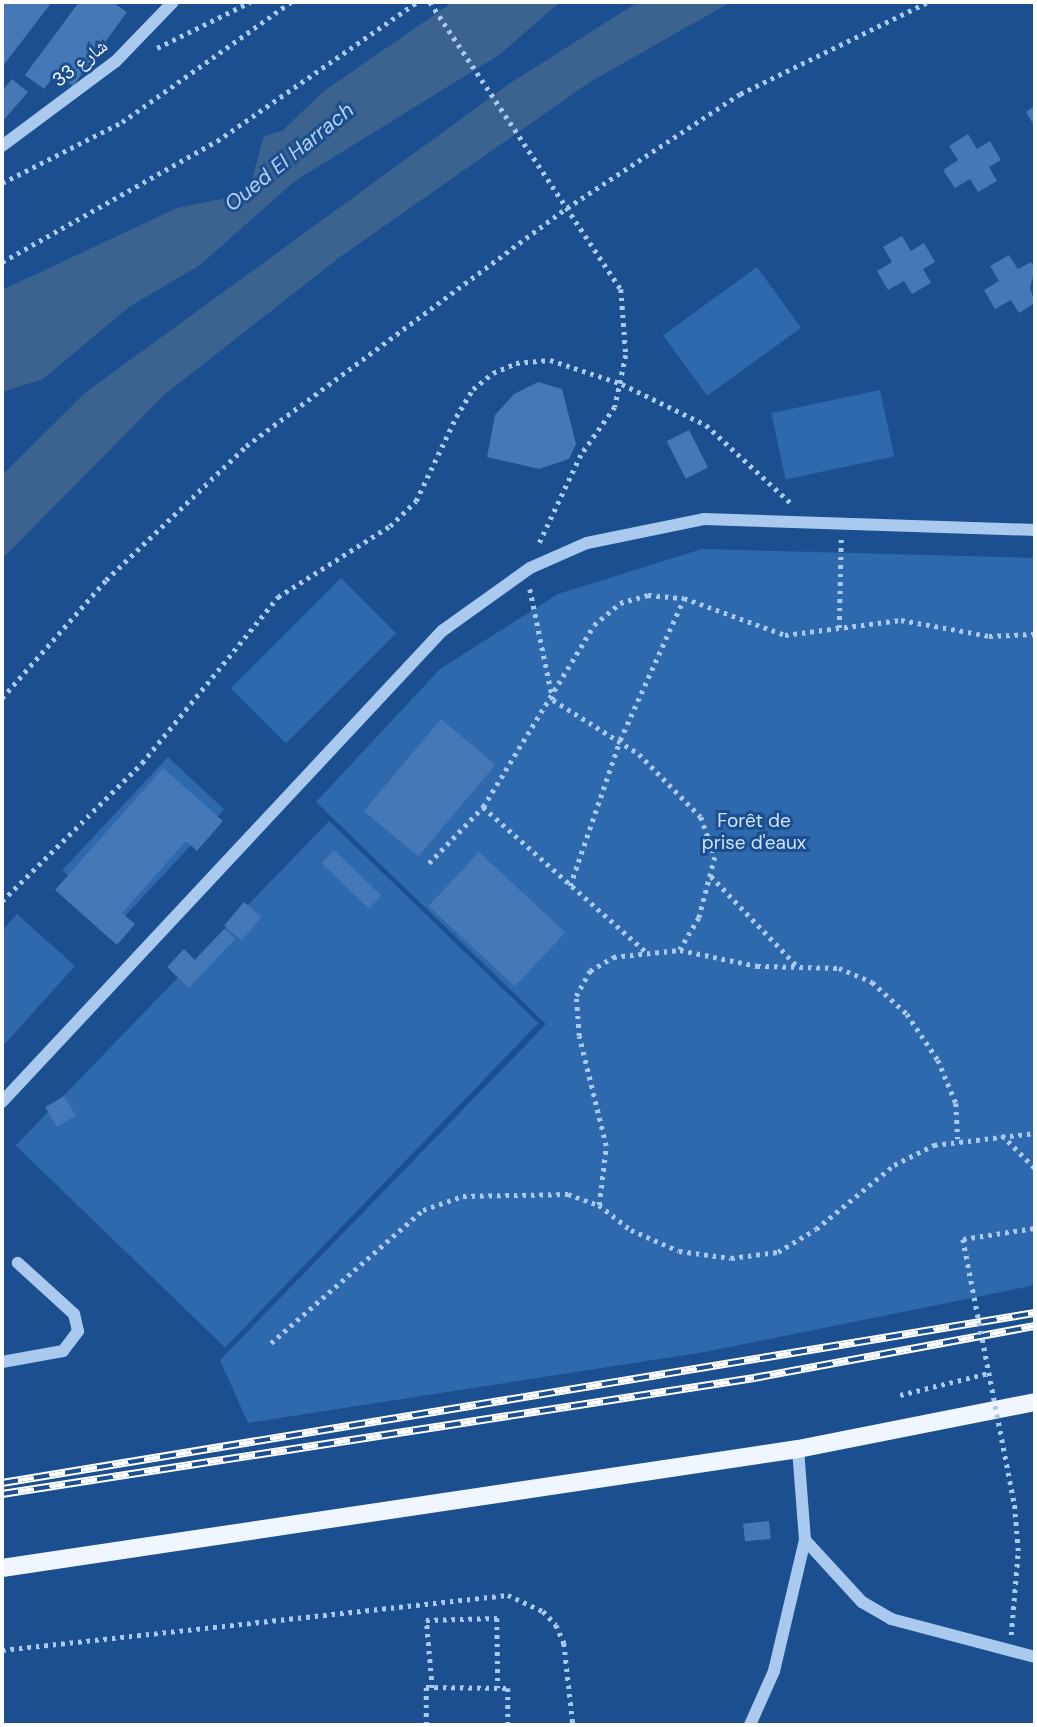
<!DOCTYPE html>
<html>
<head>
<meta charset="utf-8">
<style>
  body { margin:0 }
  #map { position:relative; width:1037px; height:1727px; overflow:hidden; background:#1b4f8f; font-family:"DM Sans","Noto Naskh Arabic",sans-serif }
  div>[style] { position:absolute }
  .green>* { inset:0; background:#2e69ad; transform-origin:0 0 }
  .water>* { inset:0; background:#3c6290 }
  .building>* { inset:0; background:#4478b7; transform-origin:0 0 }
  .path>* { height:4.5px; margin-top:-2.25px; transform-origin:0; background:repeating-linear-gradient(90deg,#a9c9ee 0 3.5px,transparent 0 8.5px) }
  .minor>* { height:12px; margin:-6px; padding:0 6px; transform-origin:6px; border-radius:6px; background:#a9c9ee }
  .major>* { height:18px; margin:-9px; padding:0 9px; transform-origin:9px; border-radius:9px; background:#f0f6ff }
  .rail>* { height:8px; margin-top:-4px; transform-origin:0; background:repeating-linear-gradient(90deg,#1b4f8f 0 16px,#fff 0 32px); box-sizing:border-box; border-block:2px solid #fff }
  .path-bridge>* { height:4.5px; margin-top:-2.25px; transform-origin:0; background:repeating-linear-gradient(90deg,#a9c9ee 0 3.5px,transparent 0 8.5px) }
  span { translate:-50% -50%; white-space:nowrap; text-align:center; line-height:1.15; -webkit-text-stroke:6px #1b4f8f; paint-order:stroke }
  .street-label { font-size:19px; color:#fff }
  .park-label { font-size:19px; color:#cfe3fa }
  .water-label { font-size:21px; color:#b5d3f5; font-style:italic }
  .frame { position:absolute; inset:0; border:4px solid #fff; pointer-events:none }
</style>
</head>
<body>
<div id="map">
  <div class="green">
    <div style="left:757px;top:267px;width:75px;height:116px;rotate:54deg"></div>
    <div style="left:880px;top:390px;width:68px;height:111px;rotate:78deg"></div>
    <div style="clip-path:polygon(702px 549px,1035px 558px,1035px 1285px,705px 1352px,248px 1423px,220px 1360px,546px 1024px,316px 802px,440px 669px,558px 594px)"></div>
    <div style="left:341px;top:578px;width:78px;height:156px;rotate:45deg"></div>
    <div style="left:168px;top:757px;width:77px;height:155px;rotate:43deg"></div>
    <div style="left:329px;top:821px;width:291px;height:451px;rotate:44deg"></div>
    <div style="clip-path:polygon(17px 914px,75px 966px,2px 1047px,2px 931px)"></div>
  </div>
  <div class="water">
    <div style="clip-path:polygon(453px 2px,560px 2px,499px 55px,295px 181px,200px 265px,129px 307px,43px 379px,2px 392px,2px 290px,177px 208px,231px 197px,252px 179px,264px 136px,282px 131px,324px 91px)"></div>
    <div style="clip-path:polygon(638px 2px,731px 2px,590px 82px,340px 257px,164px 395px,2px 559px,2px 475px,86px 392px,509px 84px)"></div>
  </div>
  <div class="building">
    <div style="clip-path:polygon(2px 2px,52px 2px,2px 67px)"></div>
    <div style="clip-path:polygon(79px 2px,112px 2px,127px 12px,73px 86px,56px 73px,44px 89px,25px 75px)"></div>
    <div style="clip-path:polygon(12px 79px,28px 92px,2px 122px,2px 91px)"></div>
    <div style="clip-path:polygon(1035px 106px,1035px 127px,1026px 112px)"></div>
    <div style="clip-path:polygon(968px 134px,977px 149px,990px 141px,1001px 160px,989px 167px,997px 181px,978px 192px,970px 179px,955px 188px,943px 170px,958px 160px,949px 146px)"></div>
    <div style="clip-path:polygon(902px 236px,911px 251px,924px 243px,935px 262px,923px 269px,931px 283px,912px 294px,904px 281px,888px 290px,877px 271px,892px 262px,883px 247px)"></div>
    <div style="clip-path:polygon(1009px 255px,1018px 269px,1031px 262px,1035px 269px,1030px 288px,1035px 303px,1019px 313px,1011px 300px,995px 309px,984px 290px,999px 281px,990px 266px)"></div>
    <div style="clip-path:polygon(538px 382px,562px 389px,576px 444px,569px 459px,539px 469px,487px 457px,495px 415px,514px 394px)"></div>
    <div style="left:689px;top:430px;width:42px;height:25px;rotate:63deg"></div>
    <div style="left:441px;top:719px;width:71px;height:120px;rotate:40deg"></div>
    <div style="clip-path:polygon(163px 768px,223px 821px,197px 851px,186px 841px,122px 913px,135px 924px,117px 945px,55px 890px)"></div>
    <div style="left:334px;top:850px;width:66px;height:18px;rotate:44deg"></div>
    <div style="left:479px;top:852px;width:118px;height:74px;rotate:43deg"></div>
    <div style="left:244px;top:902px;width:23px;height:31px;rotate:40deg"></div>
    <div style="clip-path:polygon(224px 929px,235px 939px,189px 988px,167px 967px,184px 949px,195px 960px)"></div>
    <div style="left:64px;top:1096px;width:23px;height:22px;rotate:59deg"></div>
    <div style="left:769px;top:1521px;width:18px;height:26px;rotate:84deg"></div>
  </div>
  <div class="path">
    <div style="left:430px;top:2px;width:345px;rotate:56.4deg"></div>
    <div style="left:621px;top:289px;width:66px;rotate:85.7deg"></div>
    <div style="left:626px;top:355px;width:53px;rotate:101.9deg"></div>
    <div style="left:615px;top:407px;width:59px;rotate:125.3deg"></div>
    <div style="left:581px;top:455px;width:98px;rotate:115.3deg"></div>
    <div style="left:157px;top:48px;width:104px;rotate:-26.3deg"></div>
    <div style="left:2px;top:183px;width:135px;rotate:-26.9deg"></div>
    <div style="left:122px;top:122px;width:207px;rotate:-35.4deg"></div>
    <div style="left:2px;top:262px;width:247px;rotate:-29.4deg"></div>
    <div style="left:217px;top:141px;width:244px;rotate:-34.8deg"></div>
    <div style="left:530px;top:589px;width:113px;rotate:78.3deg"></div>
    <div style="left:553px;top:700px;width:102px;rotate:32.1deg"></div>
    <div style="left:639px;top:754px;width:88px;rotate:45.5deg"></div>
    <div style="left:701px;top:817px;width:42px;rotate:70.7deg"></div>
    <div style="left:715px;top:857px;width:63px;rotate:104.7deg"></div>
    <div style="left:699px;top:918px;width:37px;rotate:121deg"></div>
    <div style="left:839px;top:628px;width:89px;rotate:-88.7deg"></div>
    <div style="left:2px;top:698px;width:157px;rotate:-48.6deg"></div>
    <div style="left:106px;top:580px;width:194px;rotate:-43.7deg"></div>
    <div style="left:246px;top:446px;width:400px;rotate:-36.6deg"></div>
    <div style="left:567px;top:208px;width:207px;rotate:-33.4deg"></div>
    <div style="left:740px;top:94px;width:209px;rotate:-26.1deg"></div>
    <div style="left:483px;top:807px;width:217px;rotate:41.6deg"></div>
    <div style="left:429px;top:863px;width:78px;rotate:-46deg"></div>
    <div style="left:483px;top:807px;width:213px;rotate:-58.6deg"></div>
    <div style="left:594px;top:625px;width:34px;rotate:-40deg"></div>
    <div style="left:620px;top:603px;width:29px;rotate:-16deg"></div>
    <div style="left:648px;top:595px;width:36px;rotate:5deg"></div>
    <div style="left:684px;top:598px;width:108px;rotate:20.1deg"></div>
    <div style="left:785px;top:635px;width:117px;rotate:-7.4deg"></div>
    <div style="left:901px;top:620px;width:89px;rotate:10.3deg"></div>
    <div style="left:989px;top:636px;width:46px;rotate:-2.5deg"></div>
    <div style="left:711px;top:876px;width:127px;rotate:46.3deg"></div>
    <div style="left:570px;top:886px;width:154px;rotate:-71.1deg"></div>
    <div style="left:620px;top:740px;width:156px;rotate:-65.7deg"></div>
    <div style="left:2px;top:901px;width:197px;rotate:-44.6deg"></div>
    <div style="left:142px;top:763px;width:215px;rotate:-50.7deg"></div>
    <div style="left:278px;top:597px;width:133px;rotate:-32.4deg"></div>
    <div style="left:390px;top:526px;width:36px;rotate:-44deg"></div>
    <div style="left:416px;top:501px;width:93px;rotate:-64.5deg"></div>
    <div style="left:456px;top:417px;width:33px;rotate:-59deg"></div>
    <div style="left:473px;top:389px;width:26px;rotate:-39deg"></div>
    <div style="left:493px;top:373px;width:25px;rotate:-23deg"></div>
    <div style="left:516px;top:363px;width:34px;rotate:-5deg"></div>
    <div style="left:550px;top:360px;width:76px;rotate:18.4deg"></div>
    <div style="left:622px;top:384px;width:93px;rotate:26deg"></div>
    <div style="left:706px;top:425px;width:117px;rotate:42.6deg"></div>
    <div style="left:1002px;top:1135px;width:47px;rotate:45deg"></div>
    <div style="left:599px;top:1205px;width:59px;rotate:-83.2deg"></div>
    <div style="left:606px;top:1146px;width:113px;rotate:-103.8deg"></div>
    <div style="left:579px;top:1036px;width:40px;rotate:-94.3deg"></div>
    <div style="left:576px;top:996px;width:29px;rotate:-61deg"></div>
    <div style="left:590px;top:971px;width:27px;rotate:-31deg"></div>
    <div style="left:613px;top:957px;width:67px;rotate:-6deg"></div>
    <div style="left:680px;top:950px;width:79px;rotate:11.7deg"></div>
    <div style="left:757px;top:966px;width:82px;rotate:1.4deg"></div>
    <div style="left:839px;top:968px;width:36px;rotate:23deg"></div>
    <div style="left:872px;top:982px;width:47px;rotate:42.4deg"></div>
    <div style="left:907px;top:1014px;width:55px;rotate:56deg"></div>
    <div style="left:938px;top:1060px;width:47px;rotate:67.3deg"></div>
    <div style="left:956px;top:1103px;width:36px;rotate:87deg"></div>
    <div style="left:963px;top:1239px;width:73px;rotate:-8.7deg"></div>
    <div style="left:271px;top:1343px;width:202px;rotate:-41.2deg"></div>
    <div style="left:423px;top:1210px;width:42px;rotate:-19.3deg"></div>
    <div style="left:463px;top:1196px;width:105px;rotate:-1.1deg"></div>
    <div style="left:568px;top:1194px;width:33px;rotate:20deg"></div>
    <div style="left:599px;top:1205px;width:41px;rotate:38deg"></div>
    <div style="left:631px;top:1230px;width:52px;rotate:23.6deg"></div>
    <div style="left:679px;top:1251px;width:52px;rotate:7.7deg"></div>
    <div style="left:731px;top:1258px;width:47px;rotate:-7.3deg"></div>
    <div style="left:778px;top:1252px;width:44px;rotate:-31.2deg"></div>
    <div style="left:816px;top:1229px;width:101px;rotate:-39.4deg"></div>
    <div style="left:894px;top:1165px;width:45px;rotate:-26.6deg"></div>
    <div style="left:934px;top:1145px;width:102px;rotate:-6.8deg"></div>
    <div style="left:900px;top:1395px;width:92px;rotate:-13.9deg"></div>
    <div style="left:1011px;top:1635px;width:84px;rotate:-85.2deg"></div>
    <div style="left:1018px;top:1551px;width:49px;rotate:-94.7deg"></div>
    <div style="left:2px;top:1650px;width:509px;rotate:-6.2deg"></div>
    <div style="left:508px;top:1595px;width:38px;rotate:25deg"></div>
    <div style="left:543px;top:1611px;width:19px;rotate:47deg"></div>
    <div style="left:556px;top:1625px;width:20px;rotate:66deg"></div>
    <div style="left:564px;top:1643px;width:82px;rotate:83.7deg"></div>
    <div style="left:432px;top:1688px;width:68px;rotate:-95deg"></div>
    <div style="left:426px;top:1620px;width:71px;rotate:-1.6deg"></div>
    <div style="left:497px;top:1618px;width:70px;rotate:89.2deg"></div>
    <div style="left:426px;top:1725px;width:38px;rotate:-90deg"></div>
    <div style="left:426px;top:1687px;width:82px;rotate:0.7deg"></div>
    <div style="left:508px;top:1688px;width:37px;rotate:90deg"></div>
  </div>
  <div class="minor">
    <div style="left:2px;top:146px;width:142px;rotate:-36.7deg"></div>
    <div style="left:116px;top:61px;width:82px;rotate:-46deg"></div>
    <div style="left:2px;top:1102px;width:645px;rotate:-46.95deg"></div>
    <div style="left:442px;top:631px;width:108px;rotate:-35.6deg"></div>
    <div style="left:530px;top:568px;width:62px;rotate:-23.7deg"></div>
    <div style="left:587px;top:543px;width:119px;rotate:-11.6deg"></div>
    <div style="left:704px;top:519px;width:331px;rotate:1.9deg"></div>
    <div style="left:2px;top:1362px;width:62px;rotate:-10.2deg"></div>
    <div style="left:63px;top:1351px;width:25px;rotate:-53deg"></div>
    <div style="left:78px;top:1331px;width:17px;rotate:-103deg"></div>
    <div style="left:74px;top:1314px;width:76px;rotate:-137.7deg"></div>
    <div style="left:805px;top:1540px;width:84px;rotate:47.4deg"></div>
    <div style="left:862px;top:1602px;width:34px;rotate:30deg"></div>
    <div style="left:891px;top:1619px;width:149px;rotate:14.8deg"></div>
    <div style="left:750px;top:1725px;width:59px;rotate:-66deg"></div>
    <div style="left:774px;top:1671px;width:135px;rotate:-76.7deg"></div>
    <div style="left:805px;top:1540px;width:91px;rotate:-94.4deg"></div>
  </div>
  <div class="major">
    <div style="left:2px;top:1568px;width:805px;rotate:-8.5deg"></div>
    <div style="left:798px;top:1449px;width:242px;rotate:-11.2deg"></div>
  </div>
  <div class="rail">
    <div style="left:2px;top:1483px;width:1047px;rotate:-9.35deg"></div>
    <div style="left:2px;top:1494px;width:761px;rotate:-8.77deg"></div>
    <div style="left:754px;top:1378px;width:286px;rotate:-10.5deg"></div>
  </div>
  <div class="path-bridge">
    <div style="left:963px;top:1239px;width:268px;rotate:79deg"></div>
  </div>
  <div class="street-label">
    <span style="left:80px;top:63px;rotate:-38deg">شارع 33</span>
  </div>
  <div class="park-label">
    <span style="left:754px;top:832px">Forêt de<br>prise d'eaux</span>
  </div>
  <div class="water-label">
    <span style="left:289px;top:157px;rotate:-39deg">Oued El Harrach</span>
  </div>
  <div class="frame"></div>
</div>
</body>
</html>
